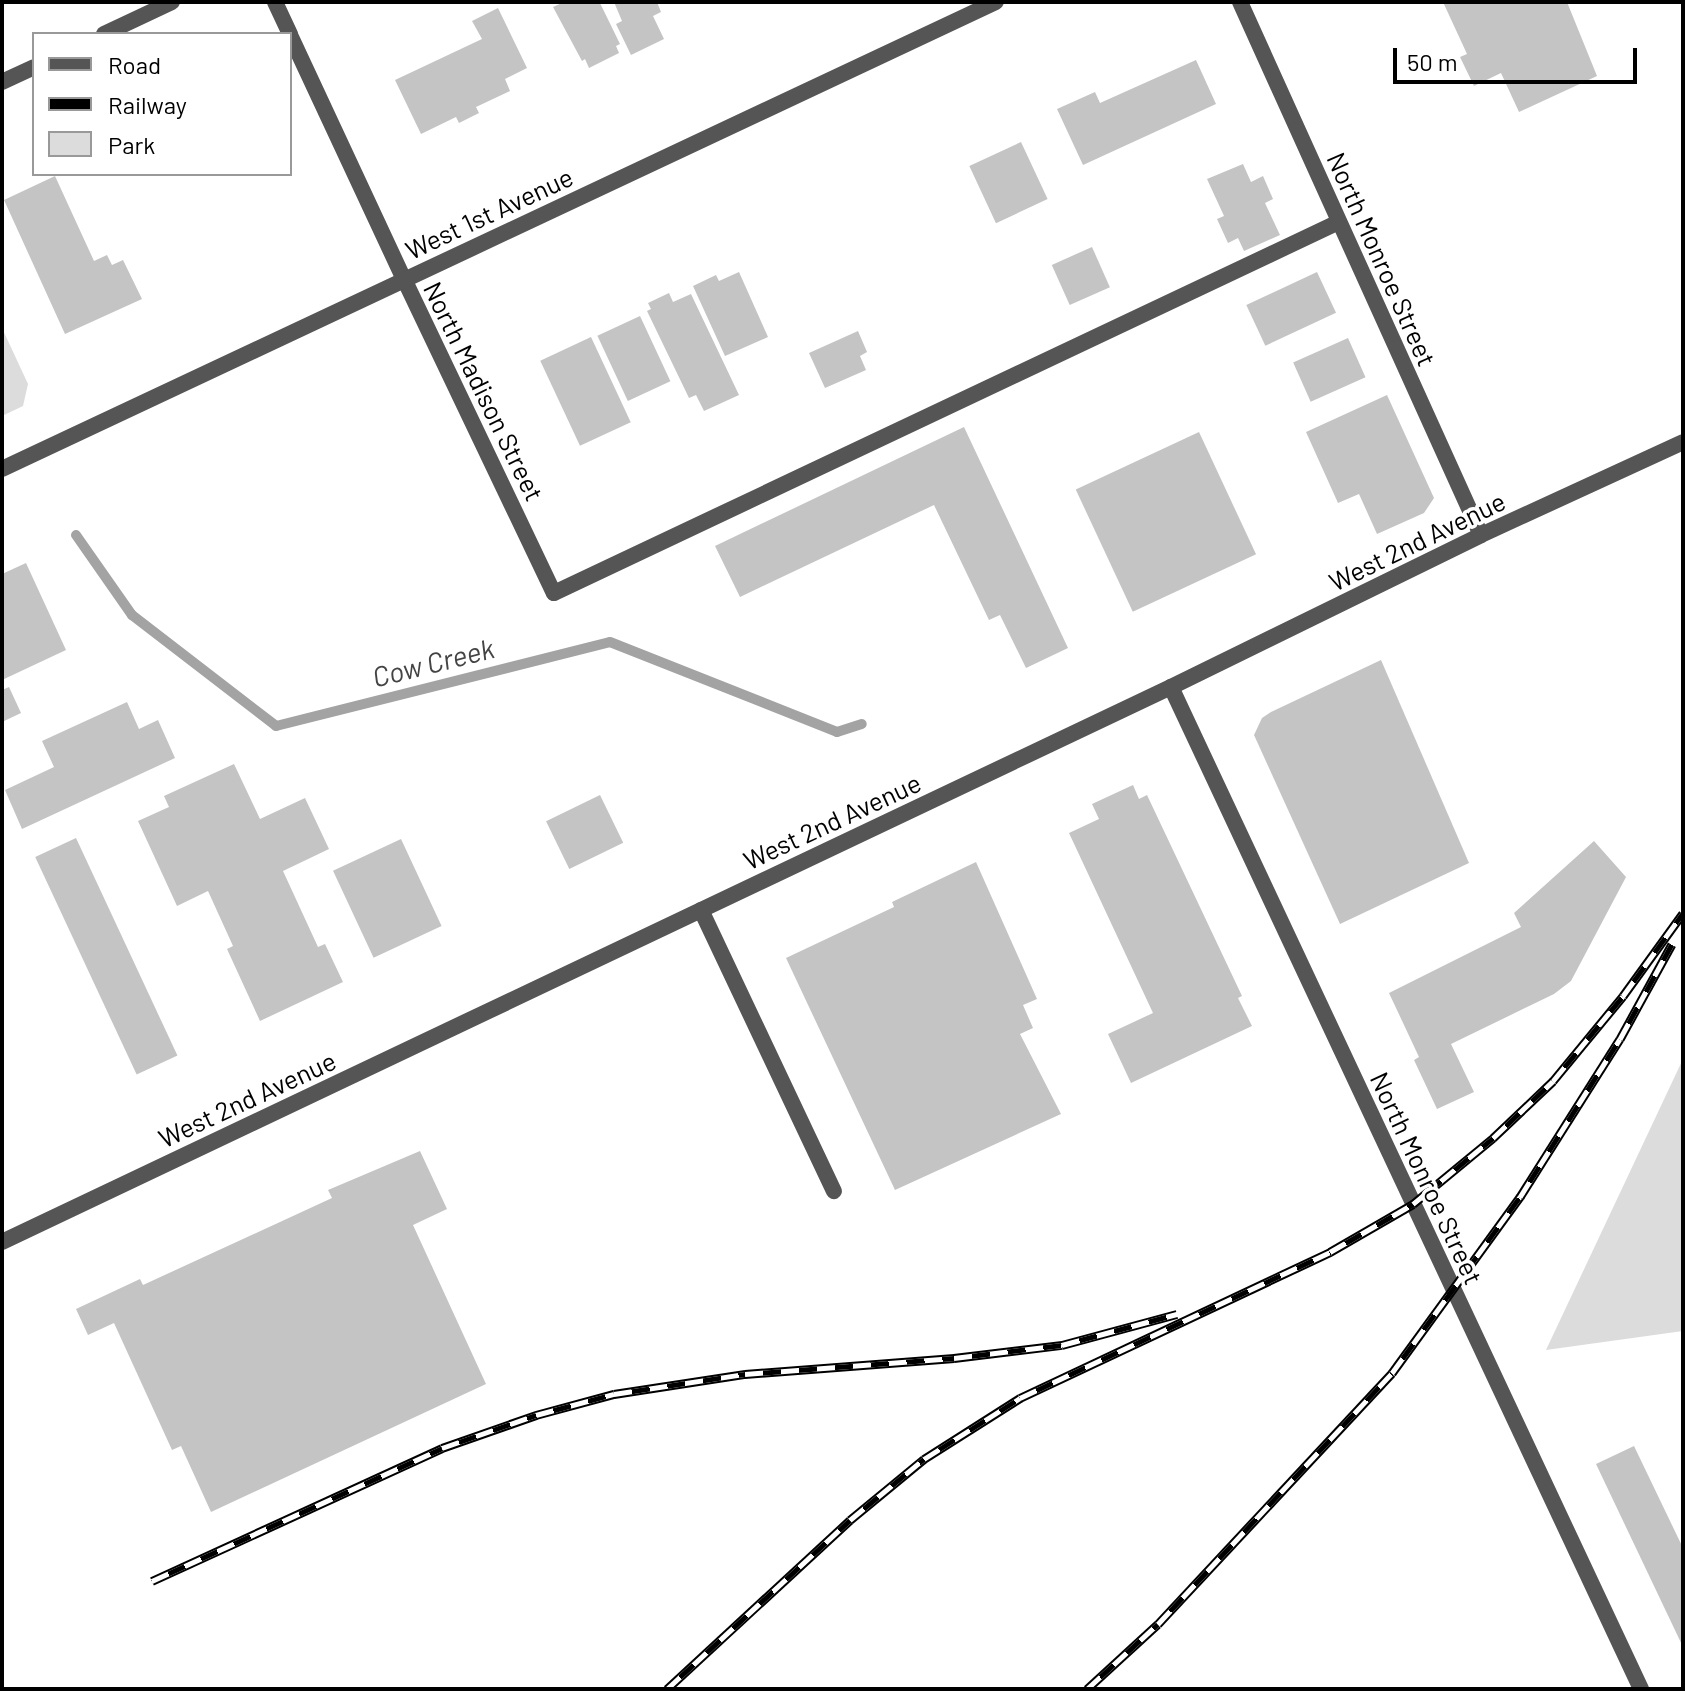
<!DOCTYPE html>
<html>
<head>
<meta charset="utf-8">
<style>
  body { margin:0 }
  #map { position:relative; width:1685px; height:1691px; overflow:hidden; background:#fff; font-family:Barlow,sans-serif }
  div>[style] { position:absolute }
  .green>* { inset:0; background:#dcdcdc }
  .stream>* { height:10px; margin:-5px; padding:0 5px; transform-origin:5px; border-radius:5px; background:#a3a3a3 }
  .building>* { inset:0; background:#c4c4c4; transform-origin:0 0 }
  .service>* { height:16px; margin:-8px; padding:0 8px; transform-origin:8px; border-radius:8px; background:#555 }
  .minor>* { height:16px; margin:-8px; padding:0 8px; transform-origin:8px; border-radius:8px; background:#555 }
  .tertiary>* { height:16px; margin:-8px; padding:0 8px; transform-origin:8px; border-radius:8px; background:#555 }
  .rail>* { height:9px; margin-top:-4.5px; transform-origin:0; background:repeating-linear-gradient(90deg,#fff 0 18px,#000 0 36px); box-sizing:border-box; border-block:2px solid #000 }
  span { translate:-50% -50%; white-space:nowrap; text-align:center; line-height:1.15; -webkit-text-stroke:7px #fff; paint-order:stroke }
  .street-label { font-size:26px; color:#000 }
  .water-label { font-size:28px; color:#444; font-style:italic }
  .frame { position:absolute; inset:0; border:4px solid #000; pointer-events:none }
  .legend { position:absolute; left:32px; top:32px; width:260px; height:144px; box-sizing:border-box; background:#fff; border:2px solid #999; margin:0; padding:10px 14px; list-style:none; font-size:24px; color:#000 }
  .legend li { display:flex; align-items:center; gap:16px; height:40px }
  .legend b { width:40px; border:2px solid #999 }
  .scale { position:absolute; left:1393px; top:48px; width:244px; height:36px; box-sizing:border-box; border:4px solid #000; border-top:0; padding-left:10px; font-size:24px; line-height:28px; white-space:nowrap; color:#000; -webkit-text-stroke:6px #fff; paint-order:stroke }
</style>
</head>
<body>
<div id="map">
  <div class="green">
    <div style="clip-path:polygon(2px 328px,28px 384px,23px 406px,2px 416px)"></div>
    <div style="clip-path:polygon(1683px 1059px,1683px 1331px,1546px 1350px)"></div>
  </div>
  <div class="stream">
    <div style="left:76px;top:535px;width:98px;rotate:55deg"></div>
    <div style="left:132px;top:615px;width:182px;rotate:37.6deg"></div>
    <div style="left:276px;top:726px;width:344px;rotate:-14.1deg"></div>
    <div style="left:610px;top:642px;width:244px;rotate:21.6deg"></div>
    <div style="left:837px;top:732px;width:26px;rotate:-18deg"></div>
  </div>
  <div class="building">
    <div style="clip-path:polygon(564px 2px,600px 3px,620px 44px,616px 46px,619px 53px,589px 68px,585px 59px,582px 61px,553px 7px)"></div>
    <div style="clip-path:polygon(614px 2px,657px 2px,661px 12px,653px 16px,664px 39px,631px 55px,616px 24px,622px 21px)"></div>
    <div style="clip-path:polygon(1443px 2px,1567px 2px,1597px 76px,1519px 112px,1501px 73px,1474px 86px,1460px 57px,1467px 54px)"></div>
    <div style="clip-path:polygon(498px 8px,527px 68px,505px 79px,510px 91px,476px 107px,479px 113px,459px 123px,456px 117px,421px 134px,395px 80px,482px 39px,472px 21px)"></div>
    <div style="clip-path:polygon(1196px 60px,1216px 104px,1083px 165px,1057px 109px,1095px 92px,1100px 103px)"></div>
    <div style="left:1021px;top:142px;width:63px;height:57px;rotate:65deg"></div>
    <div style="clip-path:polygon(1243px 164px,1251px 182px,1263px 176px,1273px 199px,1265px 203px,1280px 235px,1244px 251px,1238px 238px,1228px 243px,1217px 219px,1224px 216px,1207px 179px)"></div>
    <div style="clip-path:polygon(55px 176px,94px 261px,107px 255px,112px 265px,123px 260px,142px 299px,65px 334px,4px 200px)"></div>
    <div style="left:1092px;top:247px;width:44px;height:44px;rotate:66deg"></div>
    <div style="clip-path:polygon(739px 272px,768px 337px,725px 356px,693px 286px,716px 275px,719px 281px)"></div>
    <div style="left:1317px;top:272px;width:45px;height:78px;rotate:65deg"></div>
    <div style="clip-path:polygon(669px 293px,673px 302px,691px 294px,739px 395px,704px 411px,696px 395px,689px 398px,647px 311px,651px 309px,648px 303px)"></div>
    <div style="left:640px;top:316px;width:72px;height:47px;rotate:65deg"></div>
    <div style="clip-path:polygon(858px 331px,867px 352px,860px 356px,866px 370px,825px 388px,809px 353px)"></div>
    <div style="left:591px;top:337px;width:94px;height:56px;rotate:65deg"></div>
    <div style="left:1348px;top:338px;width:43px;height:60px;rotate:66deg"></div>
    <div style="clip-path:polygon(1387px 395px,1434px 498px,1424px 513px,1377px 534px,1359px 494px,1338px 503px,1306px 432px)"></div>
    <div style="clip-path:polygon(964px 427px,1068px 648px,1026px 668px,1000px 615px,989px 620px,934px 505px,740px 597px,715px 546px)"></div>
    <div style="left:1199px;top:432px;width:135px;height:136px;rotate:65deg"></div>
    <div style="clip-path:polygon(26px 563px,66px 650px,2px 680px,2px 574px)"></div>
    <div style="clip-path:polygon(1381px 660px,1469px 863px,1340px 924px,1254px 735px,1262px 718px,1271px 712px)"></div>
    <div style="clip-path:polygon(9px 687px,21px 713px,2px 722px,2px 690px)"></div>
    <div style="clip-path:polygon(127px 702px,139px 729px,158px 720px,175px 758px,22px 829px,5px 790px,54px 767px,42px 741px)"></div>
    <div style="clip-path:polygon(234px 764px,260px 819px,305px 798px,329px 849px,283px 871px,318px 947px,325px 944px,343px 982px,260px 1021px,227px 949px,233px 946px,208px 891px,177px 906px,138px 821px,169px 807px,164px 796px)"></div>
    <div style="clip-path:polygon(1133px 785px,1139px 799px,1147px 795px,1242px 996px,1238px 998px,1252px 1026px,1131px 1083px,1108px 1034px,1153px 1013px,1069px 833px,1099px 819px,1092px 804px)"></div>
    <div style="left:600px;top:795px;width:53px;height:60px;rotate:64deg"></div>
    <div style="left:76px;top:838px;width:240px;height:45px;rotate:65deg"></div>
    <div style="left:401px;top:839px;width:96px;height:75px;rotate:65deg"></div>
    <div style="clip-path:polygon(1594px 841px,1626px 877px,1571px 981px,1554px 994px,1451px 1044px,1474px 1092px,1437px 1109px,1414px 1060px,1419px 1057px,1389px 993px,1521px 927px,1514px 913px)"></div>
    <div style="clip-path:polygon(976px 862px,1037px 999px,1023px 1005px,1033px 1028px,1020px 1034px,1061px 1114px,895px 1190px,786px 958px,894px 907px,892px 902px)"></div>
    <div style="clip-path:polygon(420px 1151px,447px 1209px,413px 1225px,486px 1384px,211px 1512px,181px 1446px,172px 1450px,114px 1323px,88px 1335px,76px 1309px,140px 1279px,143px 1285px,332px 1198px,328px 1190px)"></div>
    <div style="clip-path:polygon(1634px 1446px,1683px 1548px,1683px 1647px,1596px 1464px)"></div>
  </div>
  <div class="service">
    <div style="left:104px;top:34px;width:75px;rotate:-25.2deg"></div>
    <div style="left:2px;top:82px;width:35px;rotate:-25deg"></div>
    <div style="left:404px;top:279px;width:348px;rotate:64.5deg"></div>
    <div style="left:554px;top:593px;width:868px;rotate:-25.3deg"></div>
    <div style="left:701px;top:910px;width:311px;rotate:64.7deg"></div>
  </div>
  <div class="minor">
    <div style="left:275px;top:2px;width:35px;rotate:65deg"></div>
    <div style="left:290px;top:35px;width:269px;rotate:65deg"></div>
    <div style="left:2px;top:469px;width:1098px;rotate:-25.17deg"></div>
    <div style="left:1481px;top:535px;width:222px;rotate:-24.7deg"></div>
  </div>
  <div class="tertiary">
    <div style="left:1171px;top:687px;width:1107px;rotate:64.87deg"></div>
    <div style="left:2px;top:1242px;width:1294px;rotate:-25.4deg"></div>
    <div style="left:1171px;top:687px;width:345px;rotate:-26.1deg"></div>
    <div style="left:1481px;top:535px;width:585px;rotate:-114.33deg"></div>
  </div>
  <div class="rail">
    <div style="left:152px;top:1581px;width:319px;rotate:-24.6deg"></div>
    <div style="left:442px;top:1448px;width:100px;rotate:-19.3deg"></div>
    <div style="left:536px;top:1415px;width:81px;rotate:-15.1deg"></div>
    <div style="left:614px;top:1394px;width:133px;rotate:-8.7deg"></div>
    <div style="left:745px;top:1374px;width:210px;rotate:-4.4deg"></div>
    <div style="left:954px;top:1358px;width:109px;rotate:-6.9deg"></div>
    <div style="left:1062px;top:1345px;width:119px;rotate:-15.1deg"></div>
    <div style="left:667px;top:1689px;width:249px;rotate:-42.7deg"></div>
    <div style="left:850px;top:1520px;width:96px;rotate:-39.5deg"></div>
    <div style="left:924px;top:1459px;width:114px;rotate:-32.4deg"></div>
    <div style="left:1020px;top:1398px;width:343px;rotate:-25.2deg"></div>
    <div style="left:1330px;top:1252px;width:96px;rotate:-30deg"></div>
    <div style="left:1413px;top:1204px;width:104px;rotate:-39.5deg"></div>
    <div style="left:1493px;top:1138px;width:83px;rotate:-43.5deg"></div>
    <div style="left:1553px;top:1081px;width:110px;rotate:-50.5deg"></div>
    <div style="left:1623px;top:996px;width:102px;rotate:-54.1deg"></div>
    <div style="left:1087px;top:1689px;width:96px;rotate:-42.5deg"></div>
    <div style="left:1158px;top:1624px;width:343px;rotate:-47deg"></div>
    <div style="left:1392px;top:1373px;width:218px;rotate:-54deg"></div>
    <div style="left:1520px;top:1197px;width:187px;rotate:-57.7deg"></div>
    <div style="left:1620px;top:1039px;width:108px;rotate:-61.3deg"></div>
  </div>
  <div class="street-label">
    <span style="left:489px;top:213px;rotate:-25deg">West 1st Avenue</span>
    <span style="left:1382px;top:259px;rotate:66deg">North Monroe Street</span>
    <span style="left:484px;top:391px;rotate:64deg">North Madison Street</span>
    <span style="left:1417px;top:541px;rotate:-26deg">West 2nd Avenue</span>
    <span style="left:832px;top:821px;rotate:-25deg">West 2nd Avenue</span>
    <span style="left:247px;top:1099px;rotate:-25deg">West 2nd Avenue</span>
    <span style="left:1427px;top:1178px;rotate:65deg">North Monroe Street</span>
  </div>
  <div class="water-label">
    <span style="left:433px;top:662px;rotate:-14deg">Cow Creek</span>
  </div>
  <div class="frame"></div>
  <ul class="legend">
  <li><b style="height:10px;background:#555"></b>Road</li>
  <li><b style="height:10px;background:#000"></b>Railway</li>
  <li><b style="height:22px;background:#dcdcdc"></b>Park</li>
  </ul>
  <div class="scale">50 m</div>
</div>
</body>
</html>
